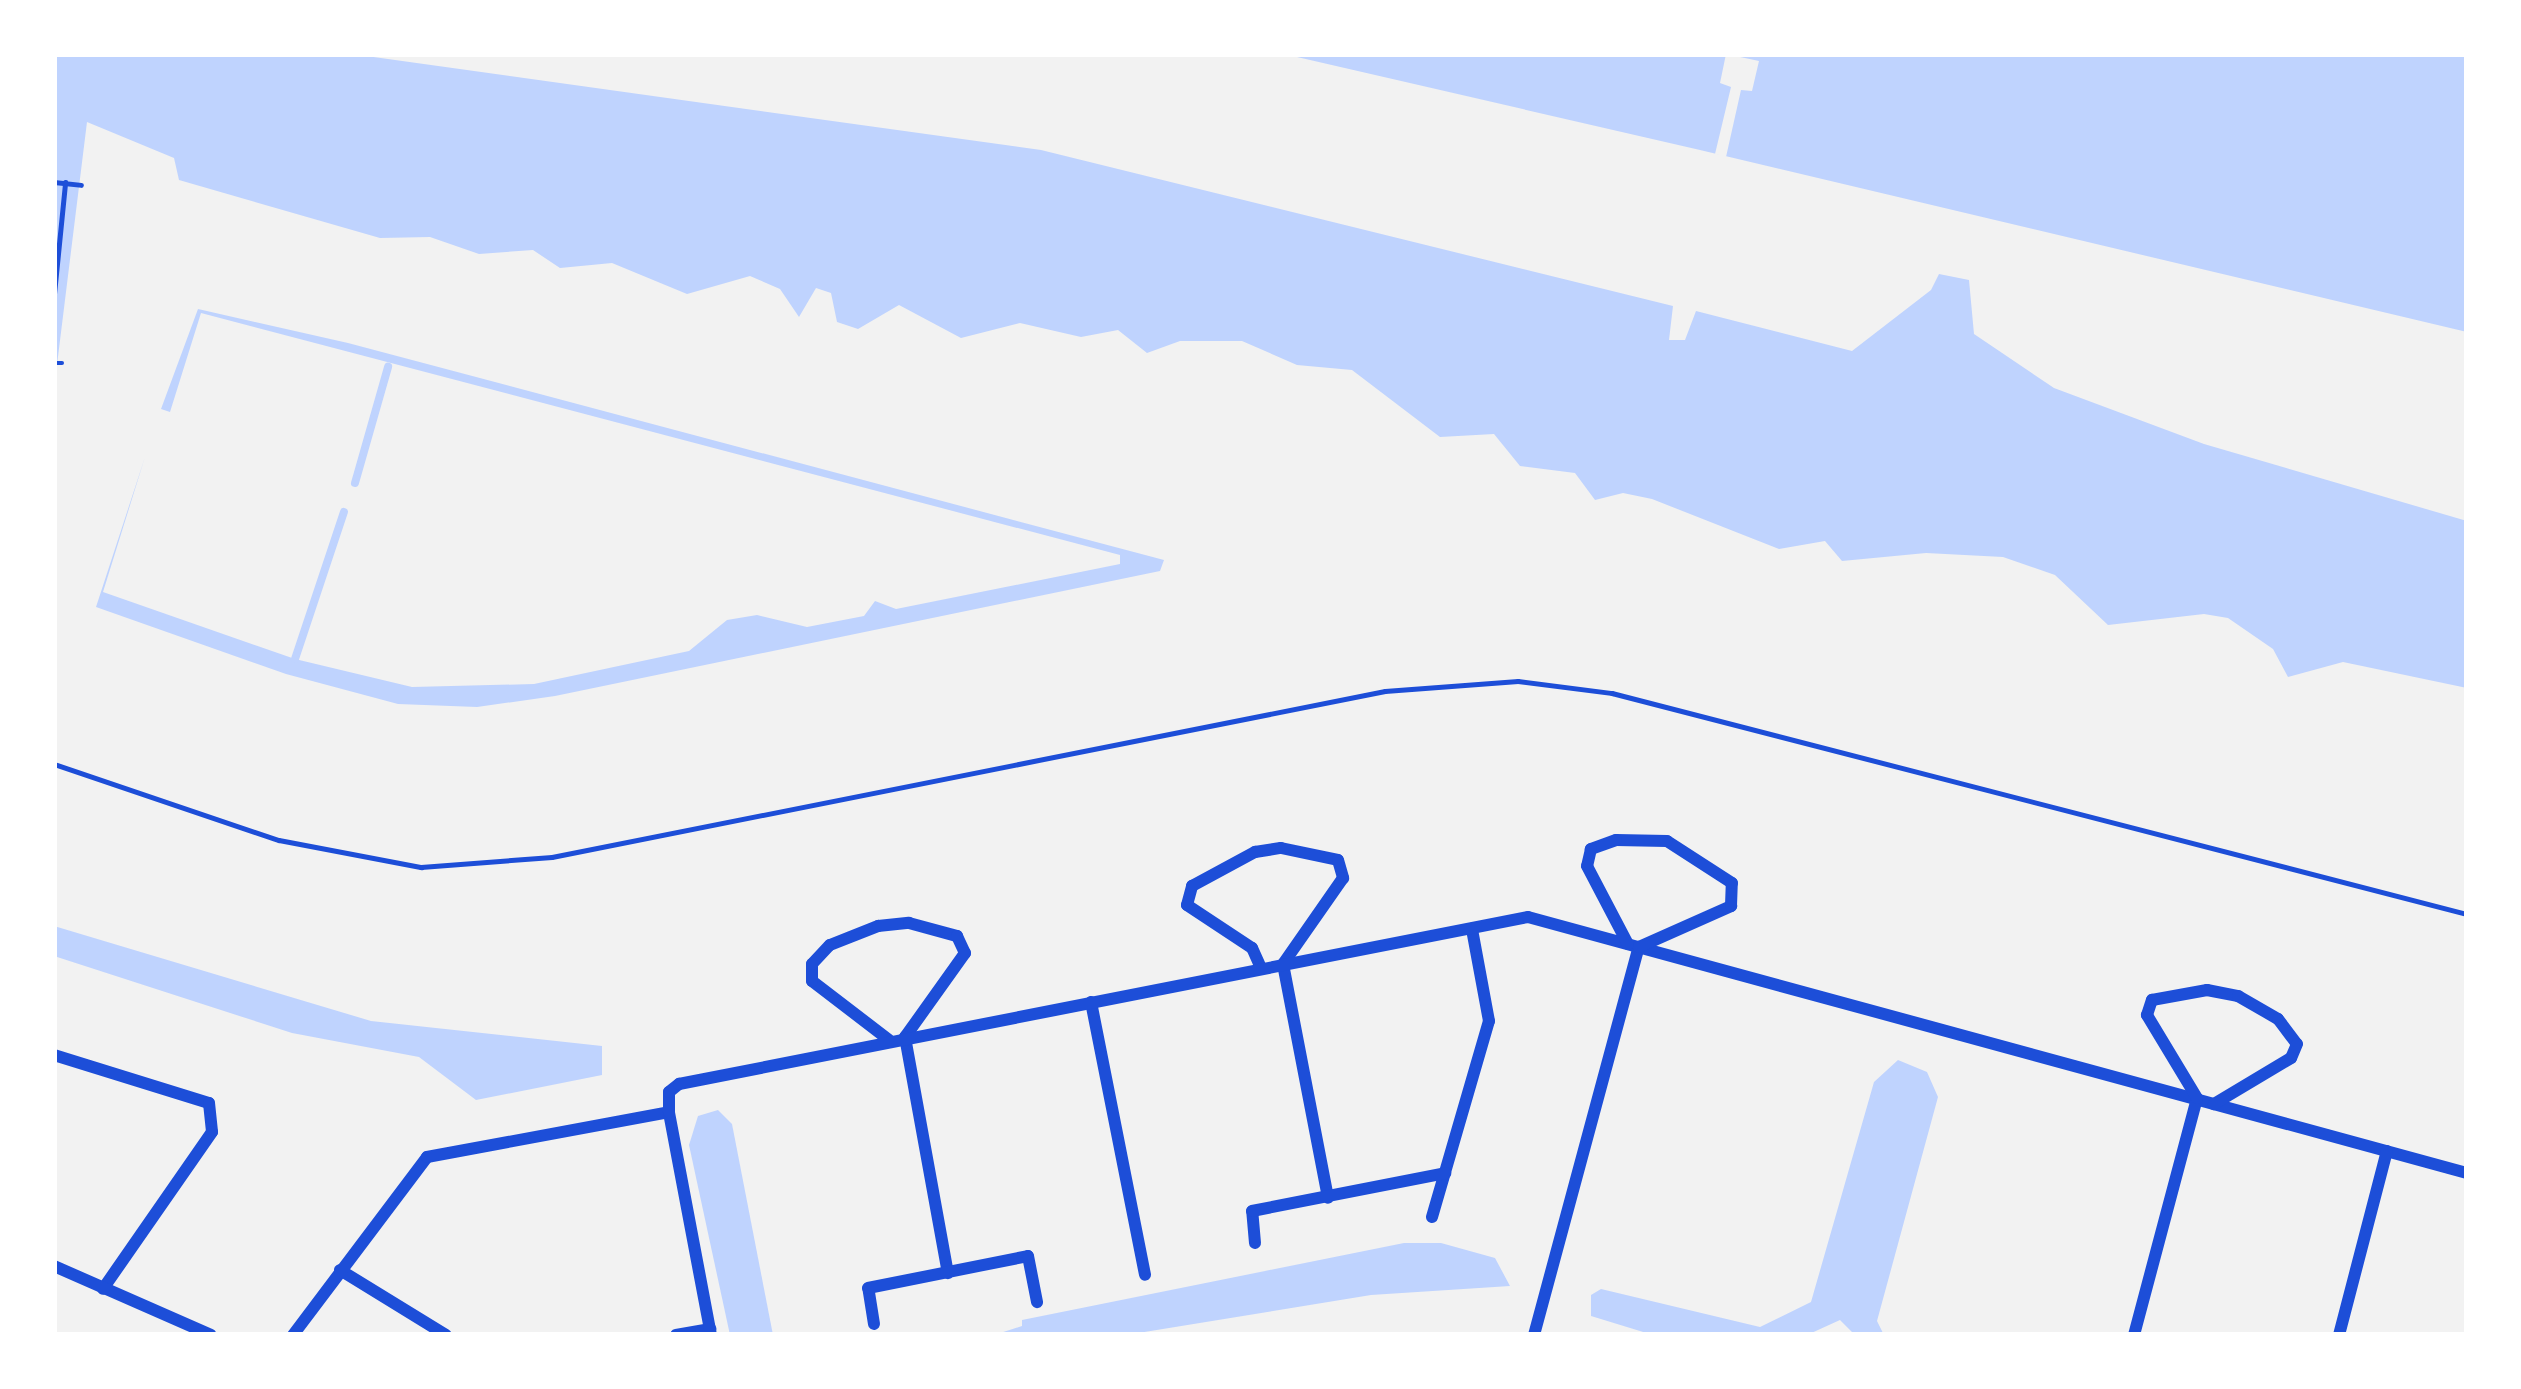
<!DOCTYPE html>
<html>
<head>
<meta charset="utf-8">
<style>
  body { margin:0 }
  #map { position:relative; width:2521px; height:1389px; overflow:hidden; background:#f2f2f2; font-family:Manrope,sans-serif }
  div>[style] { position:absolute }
  .water>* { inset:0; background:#bfd3fe }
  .pier>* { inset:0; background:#f2f2f2 }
  .stream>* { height:8px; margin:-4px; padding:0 4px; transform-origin:4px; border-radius:4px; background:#bfd3fe }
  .path>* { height:4.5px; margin:-2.25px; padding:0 2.25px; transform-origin:2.25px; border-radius:2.25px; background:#1d4ed8 }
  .minor>* { height:12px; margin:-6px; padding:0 6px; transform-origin:6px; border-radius:6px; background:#1d4ed8 }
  span { translate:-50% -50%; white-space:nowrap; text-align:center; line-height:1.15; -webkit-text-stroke:10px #fff; paint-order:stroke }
  .frame { position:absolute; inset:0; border:57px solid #fff; pointer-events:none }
</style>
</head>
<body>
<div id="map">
  <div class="water">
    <div style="clip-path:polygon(54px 54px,352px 54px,1041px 150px,1673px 306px,1669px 340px,1685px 340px,1696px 311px,1852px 351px,1931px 290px,1939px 274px,1969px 280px,1974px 334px,2054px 388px,2204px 444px,2467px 521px,2467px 688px,2343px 662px,2288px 677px,2273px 649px,2228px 618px,2204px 614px,2108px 625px,2055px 575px,2003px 557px,1926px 553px,1842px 561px,1825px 541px,1779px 549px,1652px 499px,1623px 493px,1595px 500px,1575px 473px,1520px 466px,1494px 434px,1440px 437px,1352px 370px,1297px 365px,1242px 341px,1180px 341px,1147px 353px,1118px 330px,1081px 337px,1020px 323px,961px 338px,899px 305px,858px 329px,837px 322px,831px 293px,816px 288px,799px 317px,780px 289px,750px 276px,687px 294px,612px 263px,560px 268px,533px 250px,479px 254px,430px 237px,380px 238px,179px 180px,174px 158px,87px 122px,54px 389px)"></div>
    <div style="clip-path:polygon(1284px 54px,2467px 54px,2467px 332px,1700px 150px)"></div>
    <div style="clip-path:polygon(198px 309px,348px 343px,1164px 560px,1160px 571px,555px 696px,477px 707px,398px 704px,286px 674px,96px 607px,145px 457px,103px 592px,295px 659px,412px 687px,534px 684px,689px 651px,727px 620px,757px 615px,807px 627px,864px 616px,875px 601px,896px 609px,1120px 564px,1120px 555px,201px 313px,170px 412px,161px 409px)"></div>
    <div style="clip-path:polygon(54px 926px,371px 1021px,602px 1046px,602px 1075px,476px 1100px,419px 1057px,292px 1033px,54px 956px)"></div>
    <div style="clip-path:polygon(1898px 1060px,1927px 1072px,1938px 1097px,1877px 1321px,1884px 1335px,1855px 1335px,1840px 1320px,1807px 1335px,1653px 1335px,1591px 1316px,1591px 1295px,1601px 1289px,1760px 1327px,1811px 1302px,1874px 1082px)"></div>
    <div style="clip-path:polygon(718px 1110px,732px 1124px,773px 1335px,730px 1335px,689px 1145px,698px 1116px)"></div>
    <div style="clip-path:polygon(1404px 1243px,1441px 1243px,1495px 1258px,1510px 1286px,1371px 1295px,1126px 1335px,994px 1335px,1022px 1326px,1022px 1320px)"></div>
  </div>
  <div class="pier">
    <div style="clip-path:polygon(1726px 54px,1759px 61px,1752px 91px,1741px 90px,1726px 157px,1715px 154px,1731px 87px,1720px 83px)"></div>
  </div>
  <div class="stream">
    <div style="left:355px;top:483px;width:121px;rotate:-74.1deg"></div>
    <div style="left:295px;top:659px;width:155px;rotate:-71.6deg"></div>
  </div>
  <div class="path">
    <div style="left:54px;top:182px;width:27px;rotate:6deg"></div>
    <div style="left:54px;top:294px;width:112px;rotate:-84.3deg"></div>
    <div style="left:54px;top:363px;width:8px"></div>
    <div style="left:54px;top:764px;width:237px;rotate:18.7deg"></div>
    <div style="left:279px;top:840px;width:145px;rotate:10.8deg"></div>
    <div style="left:421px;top:867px;width:131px;rotate:-4.4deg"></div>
    <div style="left:552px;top:857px;width:849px;rotate:-11.27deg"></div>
    <div style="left:1385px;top:691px;width:133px;rotate:-4.3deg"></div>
    <div style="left:1518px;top:681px;width:95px;rotate:7.3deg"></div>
    <div style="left:1612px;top:693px;width:883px;rotate:14.49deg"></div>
  </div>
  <div class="minor">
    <div style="left:1261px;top:968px;width:22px;rotate:-114deg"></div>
    <div style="left:1252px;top:948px;width:78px;rotate:-146.5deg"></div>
    <div style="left:1187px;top:905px;width:20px;rotate:-75deg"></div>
    <div style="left:1192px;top:886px;width:72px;rotate:-28.4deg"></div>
    <div style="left:1255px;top:852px;width:26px;rotate:-9deg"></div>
    <div style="left:1281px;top:848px;width:58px;rotate:11.9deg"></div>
    <div style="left:1338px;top:860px;width:19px;rotate:74deg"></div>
    <div style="left:1343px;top:878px;width:105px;rotate:124.9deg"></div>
    <div style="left:1283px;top:964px;width:238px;rotate:79.1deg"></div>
    <div style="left:1091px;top:1002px;width:278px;rotate:78.8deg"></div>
    <div style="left:889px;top:1040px;width:97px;rotate:-142.5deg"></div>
    <div style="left:812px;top:981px;width:17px;rotate:-90deg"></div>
    <div style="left:812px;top:964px;width:26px;rotate:-47deg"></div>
    <div style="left:830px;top:945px;width:52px;rotate:-21.6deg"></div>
    <div style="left:878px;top:926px;width:31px;rotate:-6deg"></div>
    <div style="left:909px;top:923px;width:50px;rotate:15.2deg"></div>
    <div style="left:957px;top:936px;width:19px;rotate:65deg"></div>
    <div style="left:965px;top:953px;width:103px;rotate:125.5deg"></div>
    <div style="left:905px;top:1037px;width:240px;rotate:79.7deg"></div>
    <div style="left:54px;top:1055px;width:162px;rotate:17.2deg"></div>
    <div style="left:209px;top:1103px;width:29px;rotate:84deg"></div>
    <div style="left:212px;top:1132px;width:191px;rotate:124.8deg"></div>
    <div style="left:1432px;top:1217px;width:204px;rotate:-73.8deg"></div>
    <div style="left:1489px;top:1021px;width:94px;rotate:-100.5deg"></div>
    <div style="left:1255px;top:1243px;width:32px;rotate:-95deg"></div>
    <div style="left:1252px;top:1211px;width:197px;rotate:-11.1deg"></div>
    <div style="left:54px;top:1266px;width:171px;rotate:23.7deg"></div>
    <div style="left:340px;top:1270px;width:124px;rotate:31.5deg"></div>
    <div style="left:874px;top:1324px;width:36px;rotate:-99deg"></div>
    <div style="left:868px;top:1288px;width:163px;rotate:-11.3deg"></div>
    <div style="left:1028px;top:1256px;width:47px;rotate:78.9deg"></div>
    <div style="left:293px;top:1335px;width:223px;rotate:-53deg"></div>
    <div style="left:427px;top:1157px;width:246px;rotate:-10.5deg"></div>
    <div style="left:676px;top:1335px;width:35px;rotate:-10deg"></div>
    <div style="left:711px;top:1335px;width:227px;rotate:-100.7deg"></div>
    <div style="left:669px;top:1112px;width:20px;rotate:-90deg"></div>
    <div style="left:669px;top:1092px;width:13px;rotate:-39deg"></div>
    <div style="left:679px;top:1084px;width:865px;rotate:-11.13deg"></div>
    <div style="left:1528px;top:917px;width:973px;rotate:15.25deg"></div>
    <div style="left:1534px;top:1335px;width:402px;rotate:-74.9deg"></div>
    <div style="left:1639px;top:947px;width:101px;rotate:-24deg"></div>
    <div style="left:1731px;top:906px;width:23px;rotate:-88deg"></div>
    <div style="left:1732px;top:883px;width:77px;rotate:-147.1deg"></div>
    <div style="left:1667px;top:841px;width:51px;rotate:-178.9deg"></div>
    <div style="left:1616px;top:840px;width:27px;rotate:160deg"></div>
    <div style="left:1591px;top:849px;width:17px;rotate:103deg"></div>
    <div style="left:1587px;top:866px;width:88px;rotate:62.3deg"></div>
    <div style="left:2134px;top:1335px;width:245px;rotate:-75.1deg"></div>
    <div style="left:2197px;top:1098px;width:97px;rotate:-121.1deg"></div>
    <div style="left:2147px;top:1015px;width:16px;rotate:-72deg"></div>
    <div style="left:2152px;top:1000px;width:56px;rotate:-10.3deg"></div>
    <div style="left:2207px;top:990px;width:32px;rotate:11deg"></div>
    <div style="left:2238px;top:996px;width:46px;rotate:29.9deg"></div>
    <div style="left:2278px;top:1019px;width:31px;rotate:53deg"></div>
    <div style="left:2297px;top:1044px;width:15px;rotate:113deg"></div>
    <div style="left:2291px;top:1058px;width:90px;rotate:149.1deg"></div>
    <div style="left:2339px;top:1335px;width:190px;rotate:-75.4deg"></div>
  </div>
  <div class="frame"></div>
</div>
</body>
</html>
